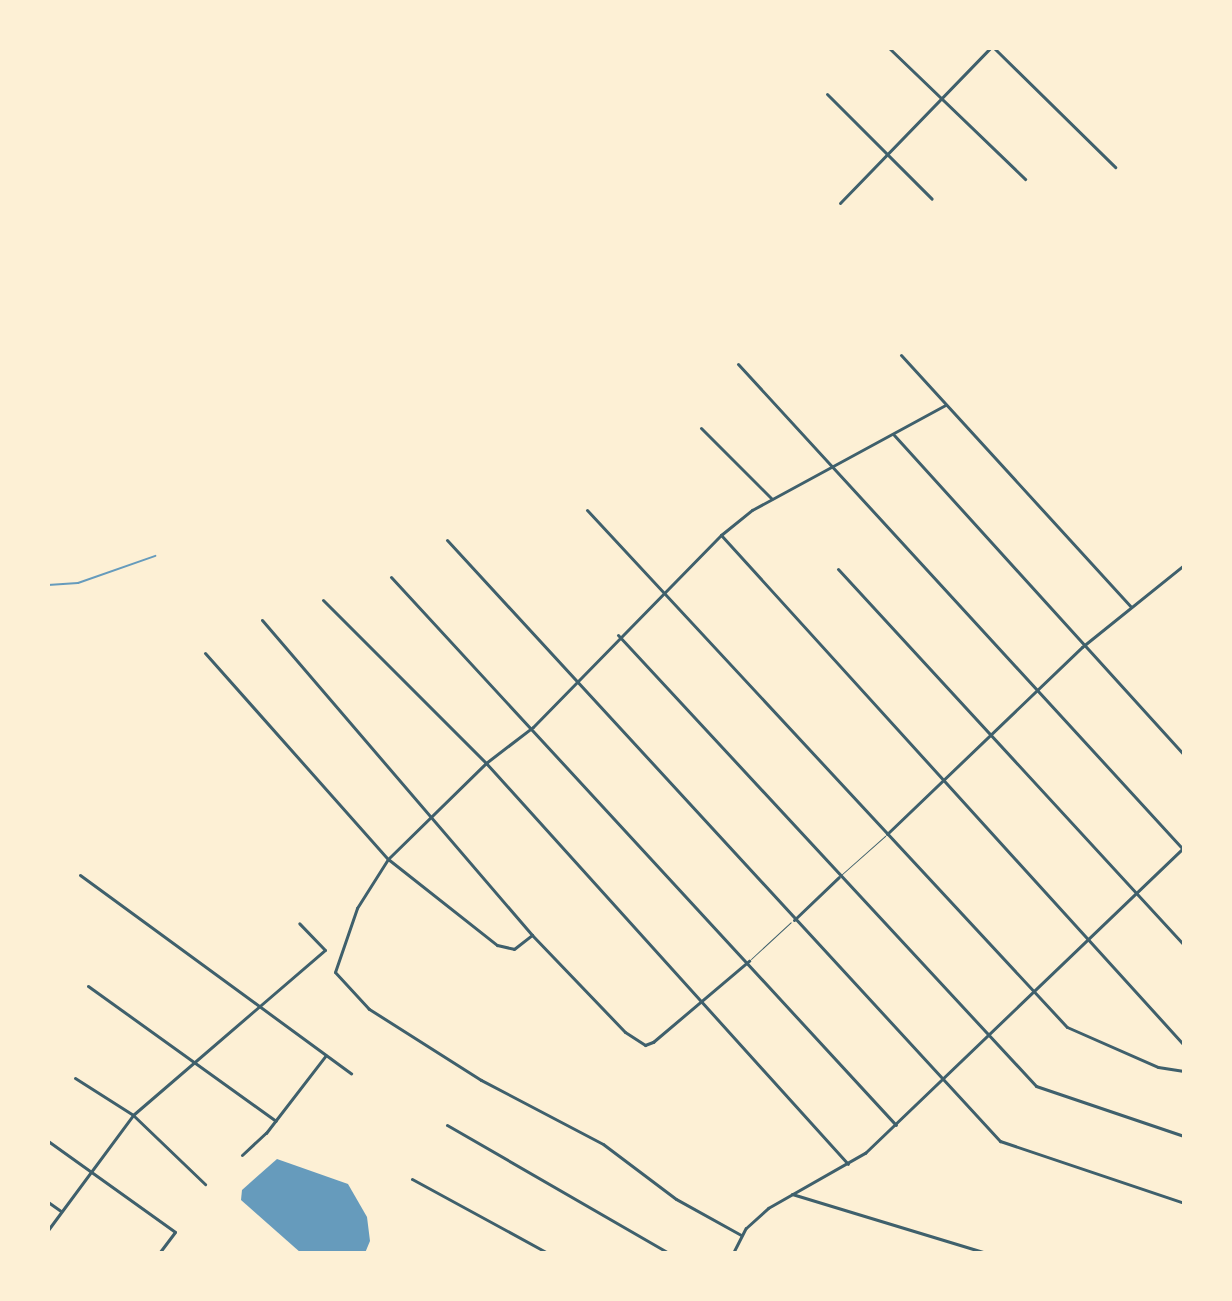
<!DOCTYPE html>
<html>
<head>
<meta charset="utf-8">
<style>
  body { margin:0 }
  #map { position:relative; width:1232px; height:1301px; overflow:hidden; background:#fdf0d5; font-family:Barlow,sans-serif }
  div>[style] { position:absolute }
  .water>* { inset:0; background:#669bbc }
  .stream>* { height:2px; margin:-1px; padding:0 1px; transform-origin:1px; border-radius:1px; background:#669bbc }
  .service>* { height:1px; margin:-0.5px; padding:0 0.5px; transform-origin:0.5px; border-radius:0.5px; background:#3f606c }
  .minor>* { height:3px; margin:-1.5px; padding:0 1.5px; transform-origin:1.5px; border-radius:1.5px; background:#3f606c }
  .tertiary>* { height:3px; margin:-1.5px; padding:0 1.5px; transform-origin:1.5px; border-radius:1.5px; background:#3f606c }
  span { translate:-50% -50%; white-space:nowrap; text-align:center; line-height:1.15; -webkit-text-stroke:6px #fdf0d5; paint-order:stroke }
  .frame { position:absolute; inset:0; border:50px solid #fdf0d5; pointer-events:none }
</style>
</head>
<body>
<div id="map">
  <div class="water">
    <div style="clip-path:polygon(277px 1159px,348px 1184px,367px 1217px,370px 1241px,365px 1253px,301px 1253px,241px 1200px,242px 1190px)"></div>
  </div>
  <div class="stream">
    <div style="left:48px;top:585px;width:30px;rotate:-4deg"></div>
    <div style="left:78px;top:583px;width:82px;rotate:-19.3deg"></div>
  </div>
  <div class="service">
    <div style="left:841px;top:875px;width:59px;rotate:-41.6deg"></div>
    <div style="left:751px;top:959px;width:54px;rotate:-42.8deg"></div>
  </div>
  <div class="minor">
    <div style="left:889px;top:48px;width:189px;rotate:43.9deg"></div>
    <div style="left:994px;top:48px;width:170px;rotate:44.5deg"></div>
    <div style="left:827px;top:94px;width:148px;rotate:45deg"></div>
    <div style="left:840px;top:203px;width:216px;rotate:-45.9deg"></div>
    <div style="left:901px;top:355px;width:341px;rotate:47.6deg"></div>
    <div style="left:738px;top:364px;width:657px;rotate:47.47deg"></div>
    <div style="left:701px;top:428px;width:100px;rotate:45deg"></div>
    <div style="left:894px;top:435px;width:432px;rotate:47.8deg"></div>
    <div style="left:587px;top:510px;width:705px;rotate:47.13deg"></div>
    <div style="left:1067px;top:1027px;width:99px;rotate:23.7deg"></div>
    <div style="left:1158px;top:1067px;width:26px;rotate:9deg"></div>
    <div style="left:721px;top:535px;width:689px;rotate:47.77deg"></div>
    <div style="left:447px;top:540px;width:817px;rotate:47.38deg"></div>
    <div style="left:1000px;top:1141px;width:194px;rotate:18.6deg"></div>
    <div style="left:838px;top:569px;width:511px;rotate:47.38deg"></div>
    <div style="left:391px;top:577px;width:745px;rotate:47.34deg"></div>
    <div style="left:323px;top:600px;width:231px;rotate:45deg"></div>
    <div style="left:486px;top:763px;width:540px;rotate:47.93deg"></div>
    <div style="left:262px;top:620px;width:415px;rotate:49.4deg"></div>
    <div style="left:532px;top:935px;width:134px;rotate:46.2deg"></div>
    <div style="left:625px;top:1032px;width:24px;rotate:33deg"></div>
    <div style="left:645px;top:1045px;width:9px;rotate:-21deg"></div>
    <div style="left:653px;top:1042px;width:126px;rotate:-40.2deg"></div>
    <div style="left:618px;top:635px;width:615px;rotate:47.17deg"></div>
    <div style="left:1036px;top:1086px;width:156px;rotate:18.7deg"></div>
    <div style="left:205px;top:653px;width:276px;rotate:48.4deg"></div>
    <div style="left:388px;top:859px;width:139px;rotate:38.3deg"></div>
    <div style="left:497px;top:945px;width:17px;rotate:13deg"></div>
    <div style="left:514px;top:949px;width:23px;rotate:-38deg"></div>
    <div style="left:887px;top:834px;width:270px;rotate:-43.8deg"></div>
    <div style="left:1082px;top:647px;width:131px;rotate:-38.8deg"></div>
    <div style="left:80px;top:875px;width:336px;rotate:36.2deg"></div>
    <div style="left:794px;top:920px;width:62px;rotate:-43.7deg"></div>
    <div style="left:88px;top:986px;width:231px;rotate:35.7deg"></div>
    <div style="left:75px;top:1078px;width:69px;rotate:32.5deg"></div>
    <div style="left:133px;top:1115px;width:100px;rotate:43.8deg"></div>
    <div style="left:447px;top:1125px;width:256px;rotate:30deg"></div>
    <div style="left:48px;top:1141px;width:156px;rotate:35.6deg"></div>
    <div style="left:175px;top:1232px;width:26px;rotate:127deg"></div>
    <div style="left:242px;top:1155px;width:33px;rotate:-43deg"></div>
    <div style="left:266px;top:1133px;width:98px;rotate:-52.4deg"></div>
    <div style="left:412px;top:1179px;width:155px;rotate:28.6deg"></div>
    <div style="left:792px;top:1194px;width:203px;rotate:16.9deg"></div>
    <div style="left:48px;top:1202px;width:16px;rotate:35deg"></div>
    <div style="left:48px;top:1230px;width:143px;rotate:-53.5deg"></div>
    <div style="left:133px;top:1115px;width:253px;rotate:-40.7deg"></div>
    <div style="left:325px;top:950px;width:37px;rotate:-134deg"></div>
    <div style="left:741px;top:1235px;width:74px;rotate:-151deg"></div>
    <div style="left:676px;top:1199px;width:91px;rotate:-143deg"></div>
    <div style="left:603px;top:1144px;width:138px;rotate:-152.3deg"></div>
    <div style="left:481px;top:1080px;width:133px;rotate:-147.6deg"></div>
    <div style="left:369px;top:1009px;width:50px;rotate:-132.6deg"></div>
    <div style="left:335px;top:972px;width:68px;rotate:-71deg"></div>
    <div style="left:357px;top:908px;width:58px;rotate:-57.7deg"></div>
    <div style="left:388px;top:859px;width:137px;rotate:-44.4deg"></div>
    <div style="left:486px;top:763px;width:59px;rotate:-37.5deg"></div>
    <div style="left:533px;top:727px;width:269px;rotate:-45.6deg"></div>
    <div style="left:721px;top:535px;width:40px;rotate:-39deg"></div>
    <div style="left:752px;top:510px;width:220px;rotate:-28.5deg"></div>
  </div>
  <div class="tertiary">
    <div style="left:733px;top:1253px;width:28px;rotate:-63deg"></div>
    <div style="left:746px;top:1228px;width:30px;rotate:-42deg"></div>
    <div style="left:768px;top:1208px;width:112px;rotate:-29.6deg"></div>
    <div style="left:865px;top:1153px;width:442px;rotate:-43.8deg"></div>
  </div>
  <div class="frame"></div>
</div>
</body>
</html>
